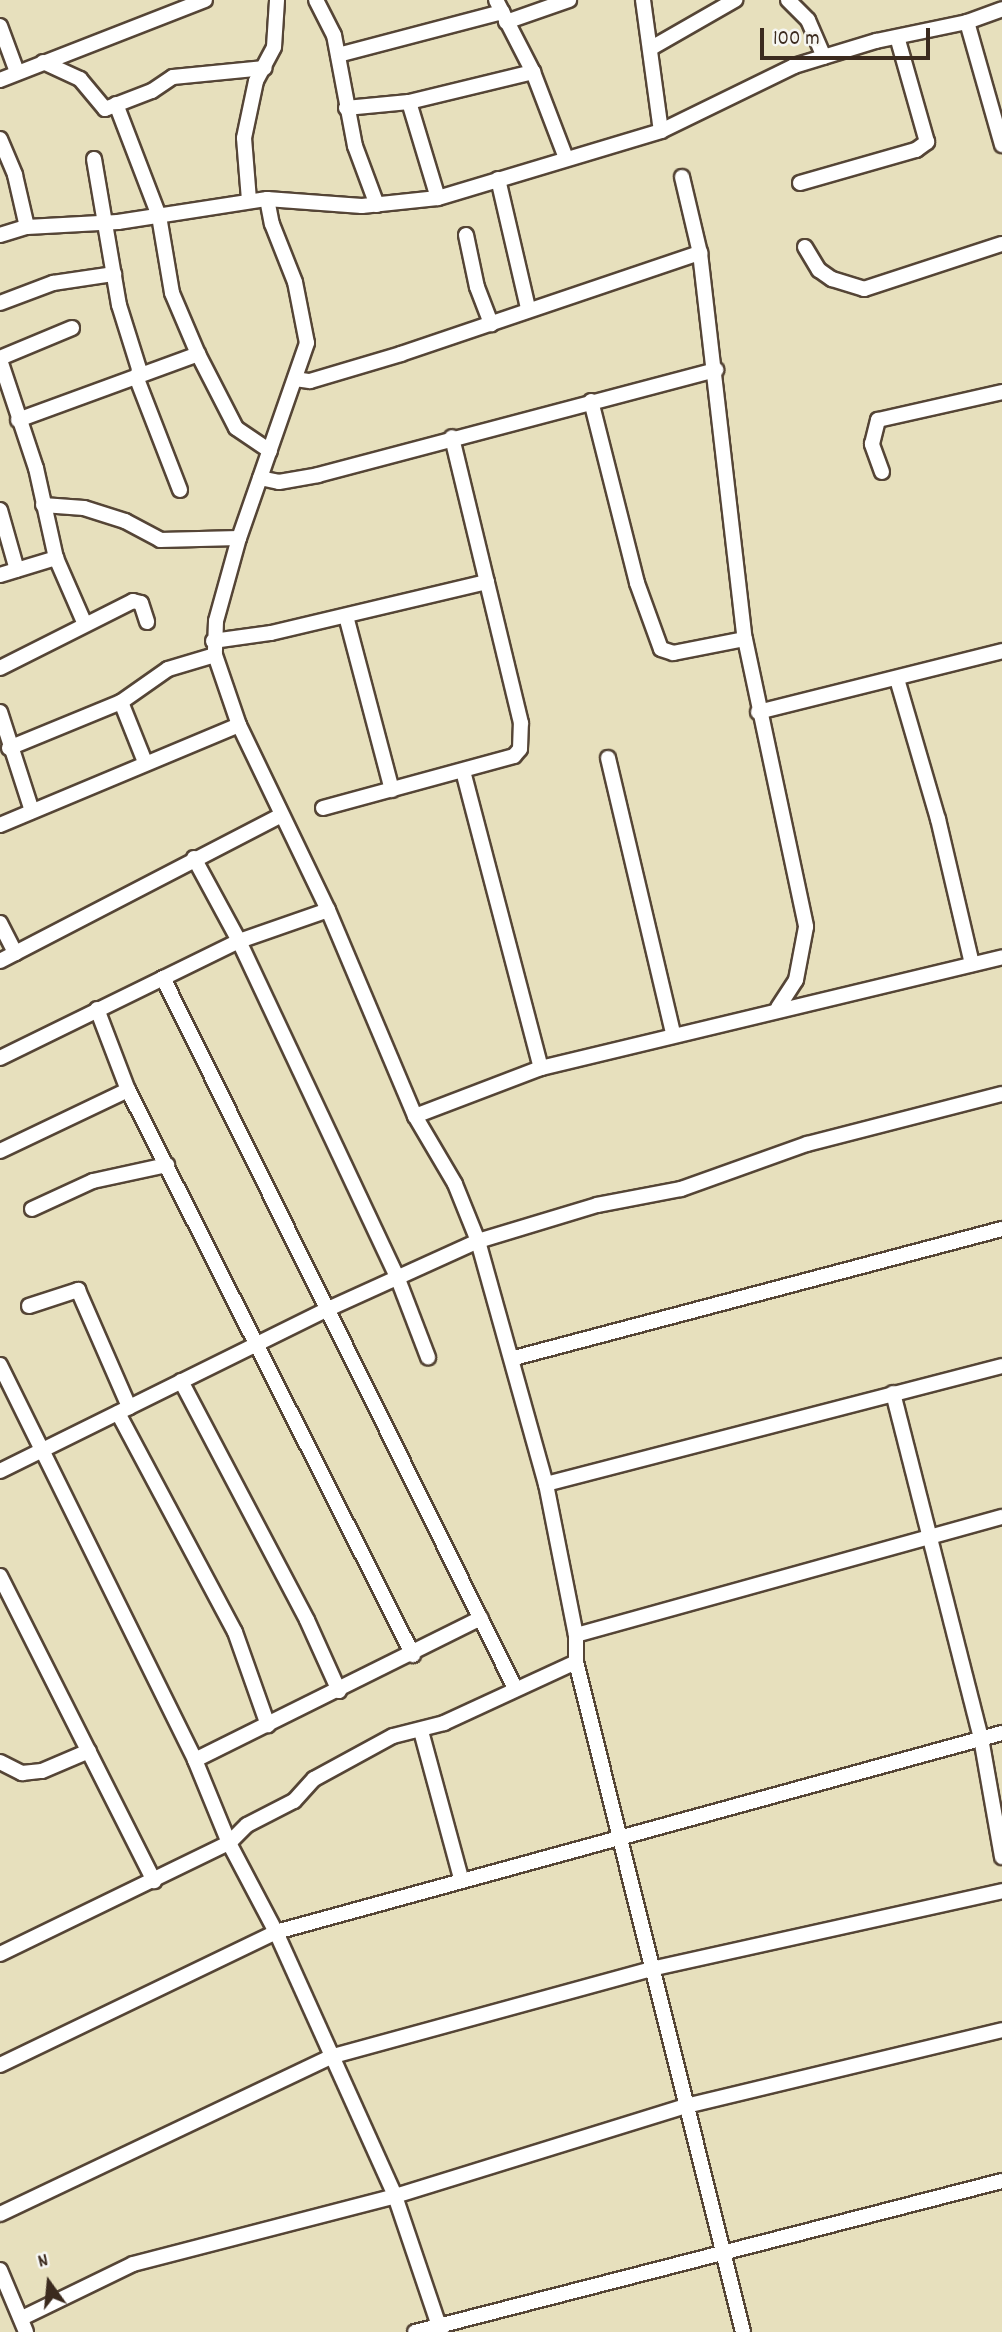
<!DOCTYPE html>
<html>
<head>
<meta charset="utf-8">
<style>
  body { margin:0 }
  #map { position:relative; width:1002px; height:2332px; overflow:hidden; background:#e7e0bd; font-family:Dekko,sans-serif }
  div>[style] { position:absolute }
  .roads { filter:drop-shadow(2px 0 #554536) drop-shadow(-2px 0 #554536) drop-shadow(0 2px #554536) drop-shadow(0 -2px #554536) }
  .minor>* { height:14px; margin:-7px; padding:0 7px; transform-origin:7px; border-radius:7px; background:#fff }
  span { translate:-50% -50%; white-space:nowrap; text-align:center; line-height:1.15; -webkit-text-stroke:5px #f6f6f2; paint-order:stroke }
  .north { position:absolute; left:14px; top:2248px; width:70px; height:70px; -webkit-text-stroke:5px #f6f6f2; paint-order:stroke; rotate:345deg; font-size:19px; font-weight:700; line-height:28px; text-align:center; color:#3b2a1e }
  .north::after { content:''; display:block; margin:auto; width:24px; height:32px; background:#3b2a1e; clip-path:polygon(50% 0,100% 100%,50% 72%,0 100%) }
  .scale { position:absolute; left:760px; top:28px; width:170px; height:32px; box-sizing:border-box; border:4px solid #3b2a1e; border-top:0; padding-left:9px; font-size:21px; line-height:24px; white-space:nowrap; color:#3b2a1e; -webkit-text-stroke:5px #f6f6f2; paint-order:stroke }
</style>
</head>
<body>
<div id="map">
  <div class="roads">
    <div class="minor">
      <div style="left:316px;top:0;width:39px;rotate:63deg"></div>
      <div style="left:334px;top:35px;width:113px;rotate:79.3deg"></div>
      <div style="left:355px;top:146px;width:63px;rotate:69.6deg"></div>
      <div style="left:496px;top:0;width:81px;rotate:62.8deg"></div>
      <div style="left:533px;top:72px;width:92px;rotate:69deg"></div>
      <div style="left:643px;top:0;width:132px;rotate:82.2deg"></div>
      <div style="left:788px;top:0;width:28px;rotate:45deg"></div>
      <div style="left:808px;top:20px;width:40px;rotate:66.6deg"></div>
      <div style="left:506px;top:22px;width:67px;rotate:-19.2deg"></div>
      <div style="left:967px;top:22px;width:128px;rotate:74.1deg"></div>
      <div style="left:0;top:26px;width:49px;rotate:69.7deg"></div>
      <div style="left:653px;top:47px;width:95px;rotate:-29.8deg"></div>
      <div style="left:338px;top:55px;width:170px;rotate:-14.7deg"></div>
      <div style="left:43px;top:62px;width:41px;rotate:24.7deg"></div>
      <div style="left:80px;top:79px;width:39px;rotate:50deg"></div>
      <div style="left:105px;top:109px;width:50px;rotate:-21deg"></div>
      <div style="left:152px;top:91px;width:25px;rotate:-34deg"></div>
      <div style="left:173px;top:77px;width:92px;rotate:-5.6deg"></div>
      <div style="left:0;top:80px;width:220px;rotate:-21.3deg"></div>
      <div style="left:409px;top:102px;width:100px;rotate:73.2deg"></div>
      <div style="left:116px;top:104px;width:120px;rotate:69deg"></div>
      <div style="left:159px;top:216px;width:78px;rotate:80.4deg"></div>
      <div style="left:172px;top:293px;width:66px;rotate:66.9deg"></div>
      <div style="left:198px;top:354px;width:83px;rotate:62.8deg"></div>
      <div style="left:236px;top:428px;width:41px;rotate:34.1deg"></div>
      <div style="left:346px;top:108px;width:63px;rotate:-5.4deg"></div>
      <div style="left:409px;top:102px;width:128px;rotate:-13.6deg"></div>
      <div style="left:0;top:139px;width:39px;rotate:67deg"></div>
      <div style="left:15px;top:175px;width:53px;rotate:77deg"></div>
      <div style="left:94px;top:159px;width:148px;rotate:80.3deg"></div>
      <div style="left:119px;top:305px;width:67px;rotate:72.6deg"></div>
      <div style="left:139px;top:369px;width:10px;rotate:101deg"></div>
      <div style="left:137px;top:379px;width:119px;rotate:68.8deg"></div>
      <div style="left:682px;top:177px;width:78px;rotate:76.7deg"></div>
      <div style="left:700px;top:253px;width:389px;rotate:83.4deg"></div>
      <div style="left:745px;top:639px;width:294px;rotate:78deg"></div>
      <div style="left:806px;top:927px;width:54px;rotate:100.7deg"></div>
      <div style="left:796px;top:980px;width:33px;rotate:123deg"></div>
      <div style="left:498px;top:179px;width:132px;rotate:76.9deg"></div>
      <div style="left:800px;top:183px;width:121px;rotate:-15.9deg"></div>
      <div style="left:916px;top:150px;width:14px;rotate:-36deg"></div>
      <div style="left:927px;top:142px;width:109px;rotate:-105.9deg"></div>
      <div style="left:267px;top:199px;width:25px;rotate:79deg"></div>
      <div style="left:272px;top:224px;width:62px;rotate:68.4deg"></div>
      <div style="left:295px;top:282px;width:62px;rotate:78.9deg"></div>
      <div style="left:307px;top:343px;width:207px;rotate:109.2deg"></div>
      <div style="left:239px;top:538px;width:86px;rotate:105.5deg"></div>
      <div style="left:216px;top:621px;width:34px;rotate:92deg"></div>
      <div style="left:215px;top:655px;width:74px;rotate:71.1deg"></div>
      <div style="left:239px;top:725px;width:205px;rotate:64.3deg"></div>
      <div style="left:328px;top:910px;width:224px;rotate:67.1deg"></div>
      <div style="left:415px;top:1116px;width:79px;rotate:59.5deg"></div>
      <div style="left:455px;top:1184px;width:61px;rotate:68deg"></div>
      <div style="left:478px;top:1241px;width:252px;rotate:74.4deg"></div>
      <div style="left:546px;top:1484px;width:154px;rotate:78.8deg"></div>
      <div style="left:576px;top:1635px;width:27px;rotate:90deg"></div>
      <div style="left:576px;top:1662px;width:690px;rotate:76deg"></div>
      <div style="left:249px;top:200px;width:62px;rotate:-94.6deg"></div>
      <div style="left:244px;top:138px;width:58px;rotate:-78.1deg"></div>
      <div style="left:256px;top:81px;width:38px;rotate:-62deg"></div>
      <div style="left:274px;top:47px;width:47px;rotate:-86.3deg"></div>
      <div style="left:0;top:235px;width:28px;rotate:-17deg"></div>
      <div style="left:27px;top:227px;width:91px;rotate:-3.1deg"></div>
      <div style="left:118px;top:222px;width:151px;rotate:-8.8deg"></div>
      <div style="left:267px;top:199px;width:95px;rotate:4.2deg"></div>
      <div style="left:362px;top:206px;width:76px;rotate:-6deg"></div>
      <div style="left:438px;top:198px;width:233px;rotate:-16.7deg"></div>
      <div style="left:661px;top:131px;width:148px;rotate:-26deg"></div>
      <div style="left:794px;top:66px;width:86px;rotate:-17deg"></div>
      <div style="left:876px;top:41px;width:93px;rotate:-11.8deg"></div>
      <div style="left:967px;top:22px;width:37px;rotate:-20deg"></div>
      <div style="left:466px;top:235px;width:53px;rotate:78.1deg"></div>
      <div style="left:477px;top:287px;width:40px;rotate:69deg"></div>
      <div style="left:805px;top:247px;width:27px;rotate:59deg"></div>
      <div style="left:819px;top:270px;width:16px;rotate:35deg"></div>
      <div style="left:832px;top:279px;width:34px;rotate:17deg"></div>
      <div style="left:864px;top:289px;width:145px;rotate:-18.1deg"></div>
      <div style="left:0;top:303px;width:57px;rotate:-20.7deg"></div>
      <div style="left:53px;top:283px;width:62px;rotate:-8.4deg"></div>
      <div style="left:0;top:358px;width:78px;rotate:-22.6deg"></div>
      <div style="left:0;top:360px;width:114px;rotate:71.6deg"></div>
      <div style="left:36px;top:468px;width:92px;rotate:77.5deg"></div>
      <div style="left:56px;top:558px;width:70px;rotate:66.4deg"></div>
      <div style="left:295px;top:379px;width:15px;rotate:8deg"></div>
      <div style="left:310px;top:381px;width:95px;rotate:-16.5deg"></div>
      <div style="left:401px;top:354px;width:316px;rotate:-18.7deg"></div>
      <div style="left:591px;top:401px;width:188px;rotate:75.8deg"></div>
      <div style="left:637px;top:583px;width:70px;rotate:70deg"></div>
      <div style="left:661px;top:649px;width:13px;rotate:18deg"></div>
      <div style="left:673px;top:653px;width:73px;rotate:-11deg"></div>
      <div style="left:18px;top:420px;width:192px;rotate:-20.1deg"></div>
      <div style="left:882px;top:472px;width:30px;rotate:-110deg"></div>
      <div style="left:872px;top:444px;width:25px;rotate:-76deg"></div>
      <div style="left:878px;top:420px;width:127px;rotate:-12.7deg"></div>
      <div style="left:260px;top:478px;width:19px;rotate:12deg"></div>
      <div style="left:279px;top:482px;width:40px;rotate:-10deg"></div>
      <div style="left:318px;top:475px;width:412px;rotate:-14.8deg"></div>
      <div style="left:43px;top:505px;width:41px;rotate:4.2deg"></div>
      <div style="left:84px;top:508px;width:43px;rotate:17.6deg"></div>
      <div style="left:125px;top:521px;width:40px;rotate:28deg"></div>
      <div style="left:160px;top:540px;width:79px;rotate:-1.5deg"></div>
      <div style="left:0;top:510px;width:62px;rotate:74.2deg"></div>
      <div style="left:0;top:575px;width:59px;rotate:-16.9deg"></div>
      <div style="left:346px;top:616px;width:180px;rotate:75.2deg"></div>
      <div style="left:213px;top:641px;width:59px;rotate:-7.9deg"></div>
      <div style="left:271px;top:633px;width:222px;rotate:-13.3deg"></div>
      <div style="left:0;top:668px;width:149px;rotate:-26.7deg"></div>
      <div style="left:133px;top:601px;width:8px;rotate:14deg"></div>
      <div style="left:141px;top:603px;width:20px;rotate:72deg"></div>
      <div style="left:897px;top:679px;width:146px;rotate:73.7deg"></div>
      <div style="left:938px;top:819px;width:149px;rotate:76.8deg"></div>
      <div style="left:121px;top:702px;width:65px;rotate:68.2deg"></div>
      <div style="left:0;top:712px;width:104px;rotate:72.1deg"></div>
      <div style="left:758px;top:712px;width:252px;rotate:-14deg"></div>
      <div style="left:9px;top:748px;width:121px;rotate:-22.3deg"></div>
      <div style="left:121px;top:702px;width:57px;rotate:-35.1deg"></div>
      <div style="left:168px;top:669px;width:49px;rotate:-16.6deg"></div>
      <div style="left:608px;top:758px;width:283px;rotate:76.7deg"></div>
      <div style="left:463px;top:771px;width:307px;rotate:75.3deg"></div>
      <div style="left:323px;top:808px;width:198px;rotate:-15.2deg"></div>
      <div style="left:514px;top:756px;width:9px;rotate:-49deg"></div>
      <div style="left:520px;top:749px;width:26px;rotate:-88deg"></div>
      <div style="left:521px;top:723px;width:294px;rotate:-103.6deg"></div>
      <div style="left:0;top:825px;width:259px;rotate:-22.7deg"></div>
      <div style="left:194px;top:858px;width:94px;rotate:61.5deg"></div>
      <div style="left:239px;top:941px;width:374px;rotate:64.8deg"></div>
      <div style="left:398px;top:1279px;width:84px;rotate:69deg"></div>
      <div style="left:0;top:923px;width:34px;rotate:63deg"></div>
      <div style="left:0;top:961px;width:315px;rotate:-27.4deg"></div>
      <div style="left:163px;top:978px;width:792px;rotate:63.63deg"></div>
      <div style="left:97px;top:1009px;width:87px;rotate:69.1deg"></div>
      <div style="left:128px;top:1090px;width:633px;rotate:63.23deg"></div>
      <div style="left:0;top:1058px;width:266px;rotate:-26.1deg"></div>
      <div style="left:239px;top:941px;width:94px;rotate:-19.2deg"></div>
      <div style="left:415px;top:1116px;width:135px;rotate:-20.9deg"></div>
      <div style="left:541px;top:1068px;width:474px;rotate:-13.5deg"></div>
      <div style="left:0;top:1151px;width:142px;rotate:-25.5deg"></div>
      <div style="left:32px;top:1209px;width:67px;rotate:-24.7deg"></div>
      <div style="left:93px;top:1181px;width:76px;rotate:-12.2deg"></div>
      <div style="left:29px;top:1306px;width:52px;rotate:-18.1deg"></div>
      <div style="left:78px;top:1290px;width:128px;rotate:66.4deg"></div>
      <div style="left:514px;top:1358px;width:505px;rotate:-14.81deg"></div>
      <div style="left:0;top:1365px;width:441px;rotate:63.7deg"></div>
      <div style="left:195px;top:1760px;width:90px;rotate:67.7deg"></div>
      <div style="left:229px;top:1843px;width:101px;rotate:62.2deg"></div>
      <div style="left:276px;top:1932px;width:290px;rotate:65.7deg"></div>
      <div style="left:395px;top:2196px;width:144px;rotate:71.3deg"></div>
      <div style="left:181px;top:1381px;width:270px;rotate:62.2deg"></div>
      <div style="left:307px;top:1620px;width:78px;rotate:65.7deg"></div>
      <div style="left:893px;top:1393px;width:356px;rotate:75.7deg"></div>
      <div style="left:981px;top:1738px;width:121px;rotate:80deg"></div>
      <div style="left:118px;top:1413px;width:248px;rotate:61.9deg"></div>
      <div style="left:235px;top:1632px;width:99px;rotate:70.5deg"></div>
      <div style="left:0;top:1471px;width:364px;rotate:-26.3deg"></div>
      <div style="left:326px;top:1310px;width:167px;rotate:-24.4deg"></div>
      <div style="left:478px;top:1241px;width:124px;rotate:-16.8deg"></div>
      <div style="left:597px;top:1205px;width:86px;rotate:-10.8deg"></div>
      <div style="left:681px;top:1189px;width:134px;rotate:-19.7deg"></div>
      <div style="left:807px;top:1144px;width:201px;rotate:-14.4deg"></div>
      <div style="left:546px;top:1484px;width:471px;rotate:-14.5deg"></div>
      <div style="left:0;top:1576px;width:342px;rotate:63.2deg"></div>
      <div style="left:576px;top:1635px;width:442px;rotate:-15.5deg"></div>
      <div style="left:421px;top:1731px;width:152px;rotate:74.8deg"></div>
      <div style="left:195px;top:1760px;width:319px;rotate:-26.4deg"></div>
      <div style="left:0;top:1762px;width:25px;rotate:27deg"></div>
      <div style="left:22px;top:1773px;width:20px;rotate:-6deg"></div>
      <div style="left:42px;top:1771px;width:51px;rotate:-23.1deg"></div>
      <div style="left:0;top:1954px;width:254px;rotate:-25.9deg"></div>
      <div style="left:229px;top:1843px;width:25px;rotate:-45deg"></div>
      <div style="left:247px;top:1825px;width:53px;rotate:-27.1deg"></div>
      <div style="left:294px;top:1801px;width:30px;rotate:-48deg"></div>
      <div style="left:314px;top:1779px;width:90px;rotate:-28.6deg"></div>
      <div style="left:393px;top:1736px;width:53px;rotate:-14.3deg"></div>
      <div style="left:444px;top:1723px;width:145px;rotate:-24.8deg"></div>
      <div style="left:0;top:2065px;width:306px;rotate:-25.7deg"></div>
      <div style="left:276px;top:1932px;width:753px;rotate:-15.33deg"></div>
      <div style="left:0;top:2214px;width:365px;rotate:-25.4deg"></div>
      <div style="left:330px;top:2057px;width:333px;rotate:-15.3deg"></div>
      <div style="left:651px;top:1969px;width:360px;rotate:-12.5deg"></div>
      <div style="left:0;top:2270px;width:67px;rotate:67.2deg"></div>
      <div style="left:22px;top:2318px;width:123px;rotate:-25.9deg"></div>
      <div style="left:133px;top:2264px;width:271px;rotate:-14.5deg"></div>
      <div style="left:395px;top:2196px;width:305px;rotate:-17.2deg"></div>
      <div style="left:686px;top:2106px;width:325px;rotate:-13.5deg"></div>
      <div style="left:415px;top:2332px;width:606px;rotate:-14.43deg"></div>
    </div>
  </div>
  <div class="north">N</div>
  <div class="scale">100 m</div>
</div>
</body>
</html>
